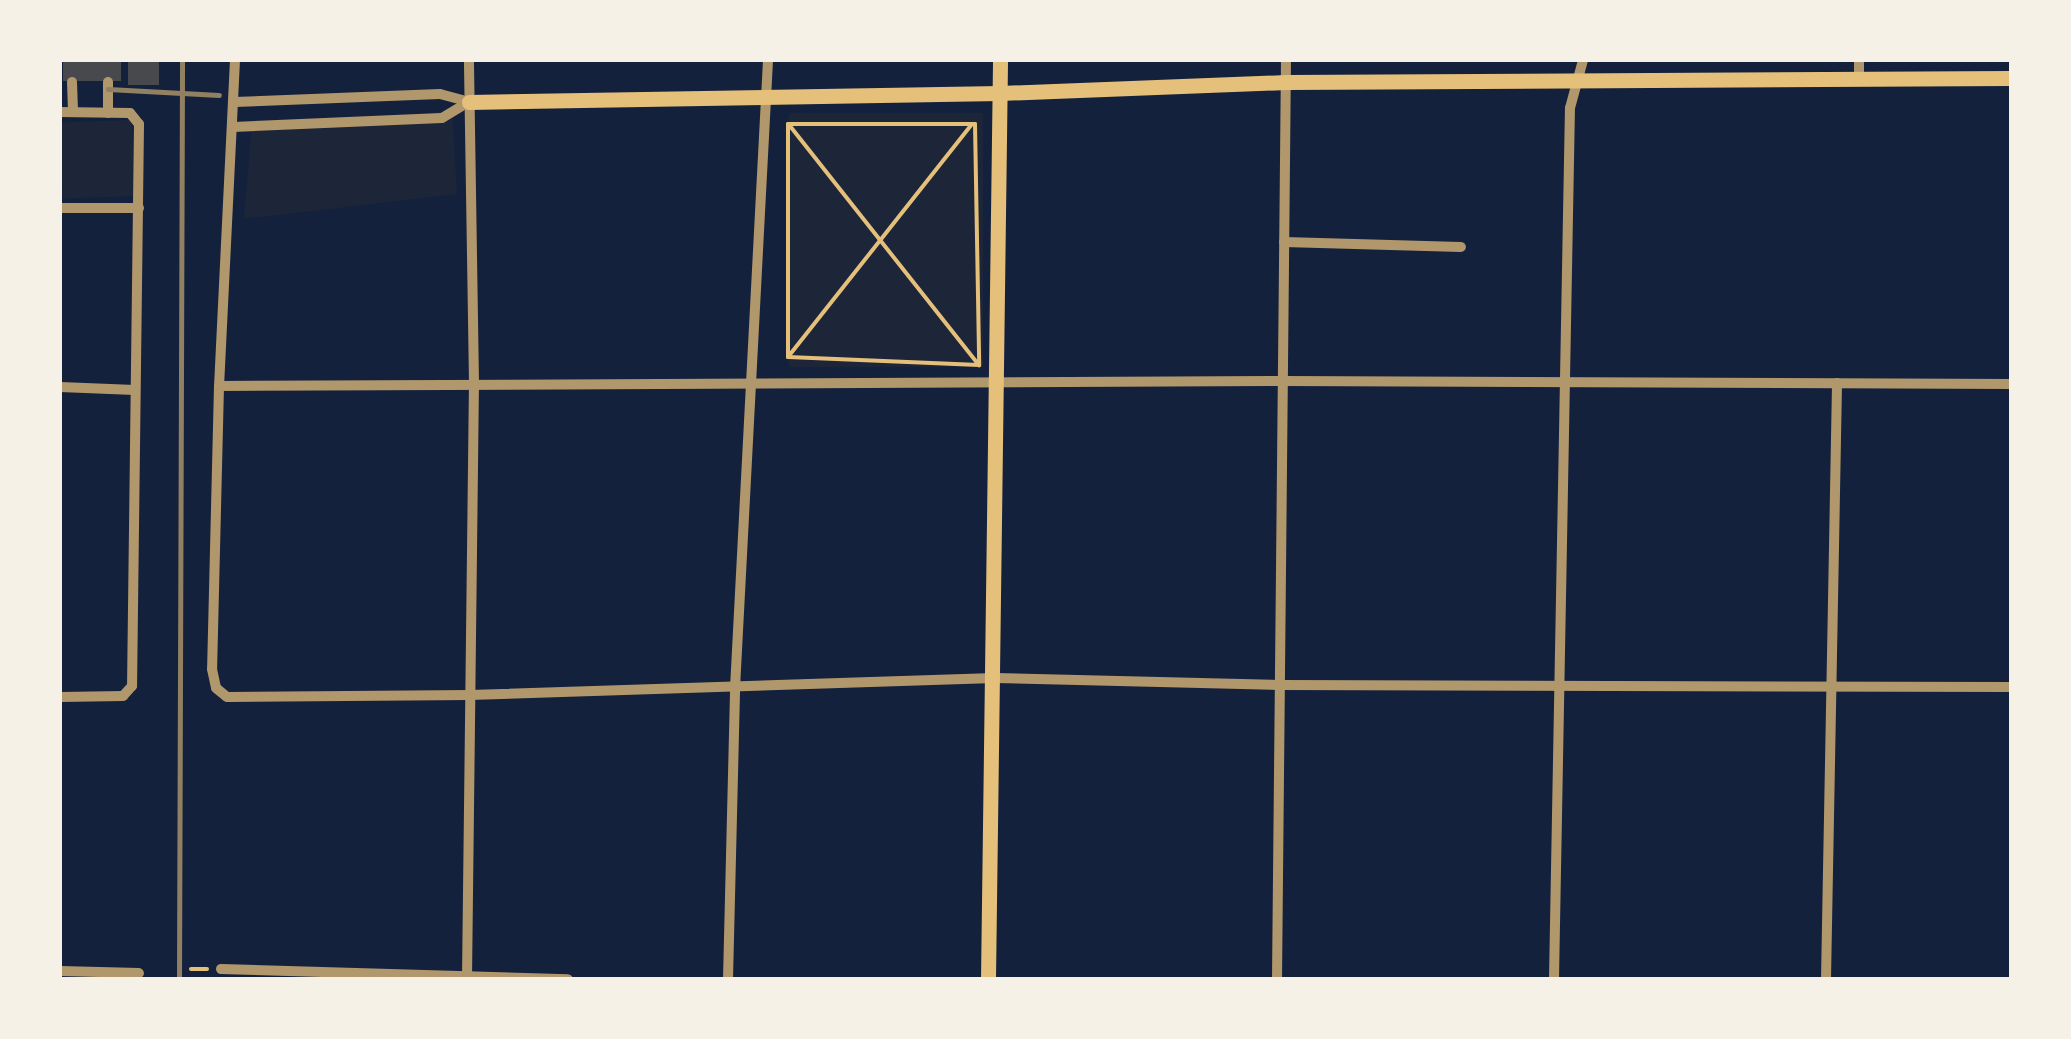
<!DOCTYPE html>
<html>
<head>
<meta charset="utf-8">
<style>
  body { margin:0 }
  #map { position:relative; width:2071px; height:1039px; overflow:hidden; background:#14213d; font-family:"DejaVu Sans",sans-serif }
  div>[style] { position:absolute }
  .green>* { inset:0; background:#1d2539; transform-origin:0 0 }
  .building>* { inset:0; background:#48494c; transform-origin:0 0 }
  .path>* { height:4px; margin:-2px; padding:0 2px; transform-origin:2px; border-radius:2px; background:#e5c07b }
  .minor>* { height:10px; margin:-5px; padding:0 5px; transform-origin:5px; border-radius:5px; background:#b1986c }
  .secondary>* { height:15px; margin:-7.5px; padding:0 7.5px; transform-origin:7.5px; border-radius:7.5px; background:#e5c07b }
  .rail>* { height:5px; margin:-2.5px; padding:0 2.5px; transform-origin:2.5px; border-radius:2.5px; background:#918062 }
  span { translate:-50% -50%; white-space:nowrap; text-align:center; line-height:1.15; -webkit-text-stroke:9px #f6f1e7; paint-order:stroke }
  .frame { position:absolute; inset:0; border:62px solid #f6f1e7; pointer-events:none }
</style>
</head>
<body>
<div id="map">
  <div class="green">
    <div style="clip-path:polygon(452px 111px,457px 194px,244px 219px,252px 125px)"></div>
    <div style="left:983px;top:113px;width:254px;height:194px;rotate:90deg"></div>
    <div style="left:132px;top:120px;width:76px;height:72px;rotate:88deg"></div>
  </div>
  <div class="building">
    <div style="left:63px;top:60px;width:58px;height:21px"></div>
    <div style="left:128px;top:60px;width:31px;height:25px"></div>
  </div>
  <div class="path">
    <div style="left:788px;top:124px;width:187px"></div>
    <div style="left:975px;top:124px;width:241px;rotate:89deg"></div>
    <div style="left:979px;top:365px;width:191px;rotate:-177.6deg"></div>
    <div style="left:788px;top:357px;width:233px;rotate:-90deg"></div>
    <div style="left:790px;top:126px;width:305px;rotate:51.7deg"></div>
    <div style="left:788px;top:357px;width:295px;rotate:-51.7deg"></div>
    <div style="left:191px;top:969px;width:16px"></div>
  </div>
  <div class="minor">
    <div style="left:235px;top:60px;width:326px;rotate:92.8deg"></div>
    <div style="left:219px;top:386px;width:283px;rotate:91.4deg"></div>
    <div style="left:212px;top:669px;width:19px;rotate:78deg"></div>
    <div style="left:216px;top:688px;width:14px;rotate:39deg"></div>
    <div style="left:227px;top:697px;width:243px;rotate:-0.5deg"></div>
    <div style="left:470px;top:695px;width:525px;rotate:-1.85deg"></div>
    <div style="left:995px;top:678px;width:285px;rotate:1.4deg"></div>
    <div style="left:1280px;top:685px;width:731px;rotate:0.16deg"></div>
    <div style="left:1859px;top:60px;width:16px;rotate:90deg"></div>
    <div style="left:72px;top:82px;width:30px;rotate:88deg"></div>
    <div style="left:108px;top:82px;width:31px;rotate:90deg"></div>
    <div style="left:234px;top:102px;width:206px;rotate:-2.2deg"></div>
    <div style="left:440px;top:94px;width:30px;rotate:15deg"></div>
    <div style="left:60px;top:112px;width:70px;rotate:0.8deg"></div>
    <div style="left:130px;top:113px;width:14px;rotate:51deg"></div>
    <div style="left:139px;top:124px;width:562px;rotate:90.71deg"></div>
    <div style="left:132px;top:686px;width:13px;rotate:132deg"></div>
    <div style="left:123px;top:696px;width:63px;rotate:179.1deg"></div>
    <div style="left:233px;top:127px;width:209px;rotate:-2.5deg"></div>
    <div style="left:442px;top:118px;width:31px;rotate:-31deg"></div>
    <div style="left:60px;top:208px;width:79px"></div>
    <div style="left:1284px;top:242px;width:177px;rotate:1.6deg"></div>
    <div style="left:219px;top:386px;width:1064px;rotate:-0.27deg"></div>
    <div style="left:1283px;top:381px;width:728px;rotate:0.24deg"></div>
    <div style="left:60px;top:387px;width:75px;rotate:2.3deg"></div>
    <div style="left:221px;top:969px;width:347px;rotate:1.7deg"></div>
    <div style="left:60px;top:971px;width:79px;rotate:1.5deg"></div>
    <div style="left:467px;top:979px;width:596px;rotate:-89.33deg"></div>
    <div style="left:474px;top:383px;width:323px;rotate:-90.9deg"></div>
    <div style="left:728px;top:979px;width:291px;rotate:-88.6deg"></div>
    <div style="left:735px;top:688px;width:629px;rotate:-86.99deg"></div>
    <div style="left:1277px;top:979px;width:919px;rotate:-89.44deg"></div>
    <div style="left:1554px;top:979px;width:871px;rotate:-88.95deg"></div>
    <div style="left:1570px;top:108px;width:50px;rotate:-74.8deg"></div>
    <div style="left:1826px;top:979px;width:596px;rotate:-88.94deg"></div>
  </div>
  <div class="secondary">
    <div style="left:469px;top:102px;width:531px;rotate:-0.97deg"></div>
    <div style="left:1000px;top:93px;width:286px;rotate:-2.2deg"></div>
    <div style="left:1286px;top:82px;width:725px;rotate:-0.32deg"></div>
    <div style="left:988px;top:979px;width:919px;rotate:-89.25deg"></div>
  </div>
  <div class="rail">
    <div style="left:108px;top:89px;width:111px;rotate:3.1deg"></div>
    <div style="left:179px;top:979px;width:919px;rotate:-89.81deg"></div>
  </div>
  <div class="frame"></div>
</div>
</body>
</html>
